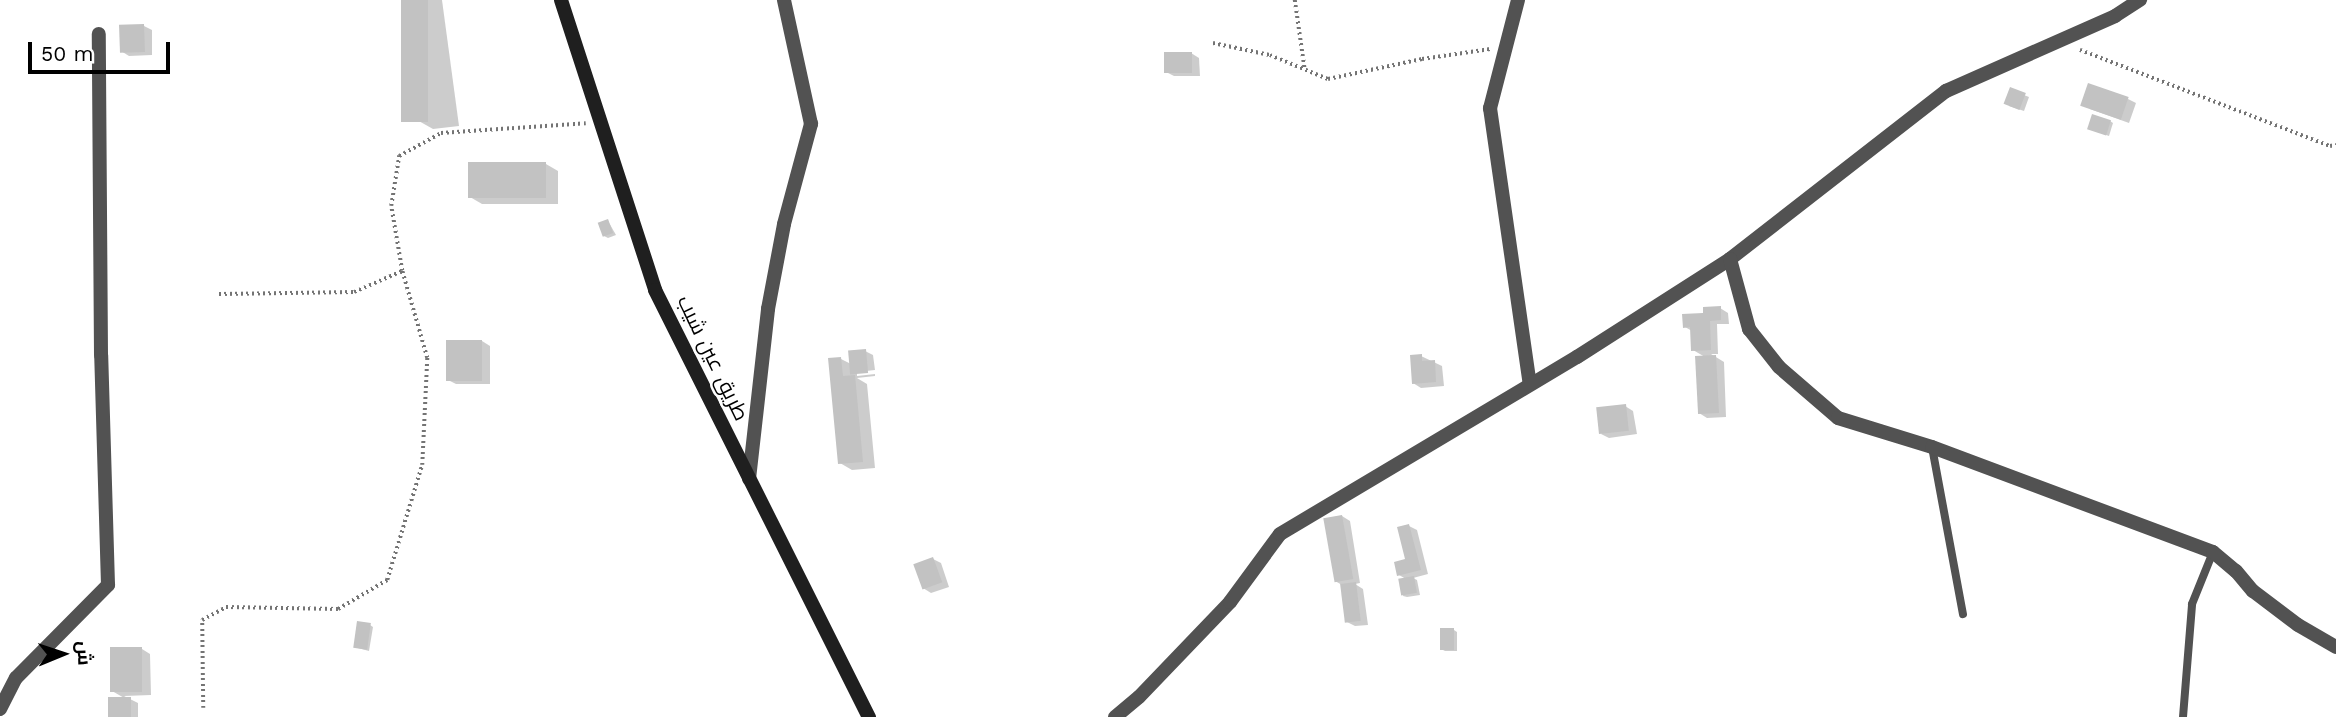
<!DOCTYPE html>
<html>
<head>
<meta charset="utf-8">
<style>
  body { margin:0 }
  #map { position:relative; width:2336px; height:717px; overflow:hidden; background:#fff; font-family:"Work Sans",Cairo,sans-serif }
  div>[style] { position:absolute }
  .shadow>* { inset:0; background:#0003 }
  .building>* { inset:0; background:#c2c2c2; transform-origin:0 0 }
  .path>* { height:3.5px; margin-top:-1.75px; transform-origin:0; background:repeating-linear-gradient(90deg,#747474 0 2px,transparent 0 5.5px) }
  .lane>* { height:8px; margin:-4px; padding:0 4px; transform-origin:4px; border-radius:4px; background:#525252 }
  .street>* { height:14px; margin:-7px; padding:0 7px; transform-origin:7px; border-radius:7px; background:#525252 }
  .secondary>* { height:14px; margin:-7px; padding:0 7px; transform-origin:7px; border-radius:7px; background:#1f1f1f }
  span { translate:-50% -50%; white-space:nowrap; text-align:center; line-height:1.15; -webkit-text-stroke:5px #fff; paint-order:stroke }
  .street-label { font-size:21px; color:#000 }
  .north { position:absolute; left:28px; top:619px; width:70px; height:70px; -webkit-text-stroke:5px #fff; paint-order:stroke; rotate:88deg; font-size:19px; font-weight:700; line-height:28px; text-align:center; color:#000 }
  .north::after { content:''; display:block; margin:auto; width:24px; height:32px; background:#000; clip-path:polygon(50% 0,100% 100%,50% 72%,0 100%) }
  .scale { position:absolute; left:28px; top:42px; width:142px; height:32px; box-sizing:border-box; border:4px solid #000; border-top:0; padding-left:9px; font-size:21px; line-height:24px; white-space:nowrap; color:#000; -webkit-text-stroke:5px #fff; paint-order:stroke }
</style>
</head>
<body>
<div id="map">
  <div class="shadow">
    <div style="clip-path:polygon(403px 0,442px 0,459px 126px,433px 129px,417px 120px)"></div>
    <div style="clip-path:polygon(144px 26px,152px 30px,152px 55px,129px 56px,121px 51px)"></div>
    <div style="clip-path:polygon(1191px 53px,1199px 58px,1200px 76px,1174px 76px,1166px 72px)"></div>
    <div style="clip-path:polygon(2011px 90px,2029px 97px,2024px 111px,2009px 106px)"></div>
    <div style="clip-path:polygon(2128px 99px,2136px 103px,2129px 123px,2090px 109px)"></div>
    <div style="clip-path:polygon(2110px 121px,2113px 123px,2109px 136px,2092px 130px)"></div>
    <div style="clip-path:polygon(546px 164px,558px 171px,558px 204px,482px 204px,470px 197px)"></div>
    <div style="clip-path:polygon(608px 221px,616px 235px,608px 238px,604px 236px)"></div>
    <div style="clip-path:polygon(1720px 308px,1728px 313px,1729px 324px,1717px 324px,1718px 354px,1711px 354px,1724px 362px,1726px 417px,1707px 418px,1699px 413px,1705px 357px,1693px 350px,1692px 331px,1685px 327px)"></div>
    <div style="clip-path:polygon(482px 341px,490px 346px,490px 384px,456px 384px,448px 380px)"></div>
    <div style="clip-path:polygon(865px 351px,873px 355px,875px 370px,857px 372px,857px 376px,875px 374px,875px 376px,857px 378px,867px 384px,875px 468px,852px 470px,840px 463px,841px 359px,851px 364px)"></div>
    <div style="clip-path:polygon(1421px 356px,1442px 366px,1444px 386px,1421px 388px,1413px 383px)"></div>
    <div style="clip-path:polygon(1625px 406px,1633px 411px,1637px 434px,1609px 438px,1601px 434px)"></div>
    <div style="clip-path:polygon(1342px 516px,1350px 521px,1360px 583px,1355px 584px,1363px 589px,1368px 625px,1355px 626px,1347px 622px,1342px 585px,1335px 581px)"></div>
    <div style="clip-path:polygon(1409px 526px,1417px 530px,1428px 574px,1413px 578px,1417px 580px,1420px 595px,1407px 597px,1403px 596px,1406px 579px,1399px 575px,1407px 561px)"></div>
    <div style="clip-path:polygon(933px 559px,941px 563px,949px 587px,931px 593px,923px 588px)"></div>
    <div style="clip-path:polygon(370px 625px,373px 627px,369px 651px,354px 647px)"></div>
    <div style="clip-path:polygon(1454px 630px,1457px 632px,1457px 651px,1445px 651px,1441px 649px)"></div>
    <div style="clip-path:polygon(142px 649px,150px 654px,151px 695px,124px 696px,138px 703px,138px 717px,110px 717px,126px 699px,112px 691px)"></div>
  </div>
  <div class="building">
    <div style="left:401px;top:0;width:27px;height:122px"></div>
    <div style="left:144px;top:24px;width:28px;height:25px;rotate:88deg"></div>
    <div style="left:1164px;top:52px;width:28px;height:21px"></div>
    <div style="left:2088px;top:83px;width:43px;height:24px;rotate:19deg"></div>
    <div style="left:2010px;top:87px;width:17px;height:18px;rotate:21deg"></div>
    <div style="left:2092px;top:114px;width:20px;height:16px;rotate:18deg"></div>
    <div style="left:468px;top:162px;width:78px;height:36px"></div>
    <div style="left:608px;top:219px;width:15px;height:11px;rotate:70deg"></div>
    <div style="clip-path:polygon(1721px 306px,1721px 320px,1710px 321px,1711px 350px,1691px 351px,1690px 327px,1683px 328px,1682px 314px,1703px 313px,1703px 307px)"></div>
    <div style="left:446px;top:340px;width:36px;height:41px"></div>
    <div style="left:866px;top:349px;width:24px;height:18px;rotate:85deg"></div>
    <div style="clip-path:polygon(1422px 354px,1422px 361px,1435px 360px,1436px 382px,1412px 384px,1410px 355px)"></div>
    <div style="left:1716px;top:355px;width:58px;height:21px;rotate:87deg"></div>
    <div style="clip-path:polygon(841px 357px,843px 376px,855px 375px,863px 462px,838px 464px,828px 358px)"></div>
    <div style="left:1626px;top:404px;width:27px;height:30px;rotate:84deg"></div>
    <div style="left:1342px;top:515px;width:65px;height:19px;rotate:80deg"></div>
    <div style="clip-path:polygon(1409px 524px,1421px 570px,1397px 576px,1394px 562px,1405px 559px,1397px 527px)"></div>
    <div style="left:933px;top:557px;width:27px;height:21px;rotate:70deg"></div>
    <div style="left:1414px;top:576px;width:17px;height:16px;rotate:80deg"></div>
    <div style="left:1356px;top:582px;width:39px;height:16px;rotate:83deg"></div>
    <div style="left:357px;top:621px;width:14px;height:27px;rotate:8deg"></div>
    <div style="left:1440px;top:628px;width:14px;height:22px"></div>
    <div style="left:110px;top:647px;width:32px;height:45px"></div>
    <div style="left:108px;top:697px;width:23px;height:20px"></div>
  </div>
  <div class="path">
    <div style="left:1295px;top:0;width:71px;rotate:81.9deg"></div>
    <div style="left:1213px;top:43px;width:58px;rotate:11.9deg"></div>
    <div style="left:1270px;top:55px;width:63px;rotate:22.5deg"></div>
    <div style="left:1328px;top:79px;width:96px;rotate:-12deg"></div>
    <div style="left:1422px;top:59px;width:69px;rotate:-8.4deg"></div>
    <div style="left:2080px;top:50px;width:268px;rotate:21deg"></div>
    <div style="left:2330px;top:146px;width:6px;rotate:-9deg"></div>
    <div style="left:219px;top:294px;width:135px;rotate:-0.8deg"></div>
    <div style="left:354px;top:292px;width:52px;rotate:-23.6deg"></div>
    <div style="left:203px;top:708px;width:88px;rotate:-90.7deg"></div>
    <div style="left:202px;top:620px;width:27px;rotate:-28deg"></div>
    <div style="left:226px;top:607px;width:112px;rotate:1deg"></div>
    <div style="left:338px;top:609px;width:57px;rotate:-30.6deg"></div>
    <div style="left:387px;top:580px;width:120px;rotate:-73.1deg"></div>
    <div style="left:422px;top:465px;width:107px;rotate:-87.3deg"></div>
    <div style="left:427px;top:358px;width:91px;rotate:-106deg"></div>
    <div style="left:402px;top:271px;width:66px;rotate:-99.6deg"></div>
    <div style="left:391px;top:206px;width:51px;rotate:-80.9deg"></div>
    <div style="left:399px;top:156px;width:48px;rotate:-28.7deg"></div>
    <div style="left:441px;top:133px;width:145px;rotate:-3.9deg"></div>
  </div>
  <div class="lane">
    <div style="left:1932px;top:447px;width:170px;rotate:79.5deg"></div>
    <div style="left:2183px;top:717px;width:113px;rotate:-85.4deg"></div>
    <div style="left:2192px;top:604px;width:56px;rotate:-68deg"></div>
  </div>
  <div class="street">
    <div style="left:1518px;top:0;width:112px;rotate:104.5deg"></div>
    <div style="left:1490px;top:108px;width:279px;rotate:81.8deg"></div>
    <div style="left:1730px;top:259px;width:274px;rotate:-37.9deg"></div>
    <div style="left:1946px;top:91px;width:185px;rotate:-23.9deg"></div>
    <div style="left:2115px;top:16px;width:30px;rotate:-33deg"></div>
    <div style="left:749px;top:479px;width:171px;rotate:-83.6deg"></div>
    <div style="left:768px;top:309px;width:86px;rotate:-79.3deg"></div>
    <div style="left:784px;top:224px;width:104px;rotate:-74.9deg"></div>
    <div style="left:811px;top:124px;width:127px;rotate:-102.3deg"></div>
    <div style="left:0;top:709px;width:35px;rotate:-63deg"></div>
    <div style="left:16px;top:678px;width:131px;rotate:-45.3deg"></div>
    <div style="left:108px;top:585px;width:230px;rotate:-91.7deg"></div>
    <div style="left:101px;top:355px;width:321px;rotate:-90.4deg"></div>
    <div style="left:1115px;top:717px;width:31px;rotate:-40deg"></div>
    <div style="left:1139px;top:697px;width:132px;rotate:-46.2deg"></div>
    <div style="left:1230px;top:602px;width:84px;rotate:-53.7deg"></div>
    <div style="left:1280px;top:534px;width:346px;rotate:-30.8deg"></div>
    <div style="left:1577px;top:357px;width:182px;rotate:-32.6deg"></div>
    <div style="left:1730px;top:259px;width:73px;rotate:74.8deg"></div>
    <div style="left:1749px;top:329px;width:48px;rotate:51.7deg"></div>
    <div style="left:1779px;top:367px;width:78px;rotate:40.8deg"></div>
    <div style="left:1838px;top:418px;width:98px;rotate:17.1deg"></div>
    <div style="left:1932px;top:447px;width:300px;rotate:20.5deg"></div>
    <div style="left:2213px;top:552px;width:30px;rotate:40deg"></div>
    <div style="left:2236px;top:571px;width:26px;rotate:50deg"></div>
    <div style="left:2253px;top:591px;width:56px;rotate:37.1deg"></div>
    <div style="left:2298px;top:625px;width:44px;rotate:30.1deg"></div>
  </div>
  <div class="secondary">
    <div style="left:561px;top:0;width:305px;rotate:72deg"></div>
    <div style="left:655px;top:290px;width:478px;rotate:63.4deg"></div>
  </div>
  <div class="street-label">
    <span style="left:713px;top:358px;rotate:64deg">طريق عين شيب</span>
  </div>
  <div class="north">ش</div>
  <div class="scale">50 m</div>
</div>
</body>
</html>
